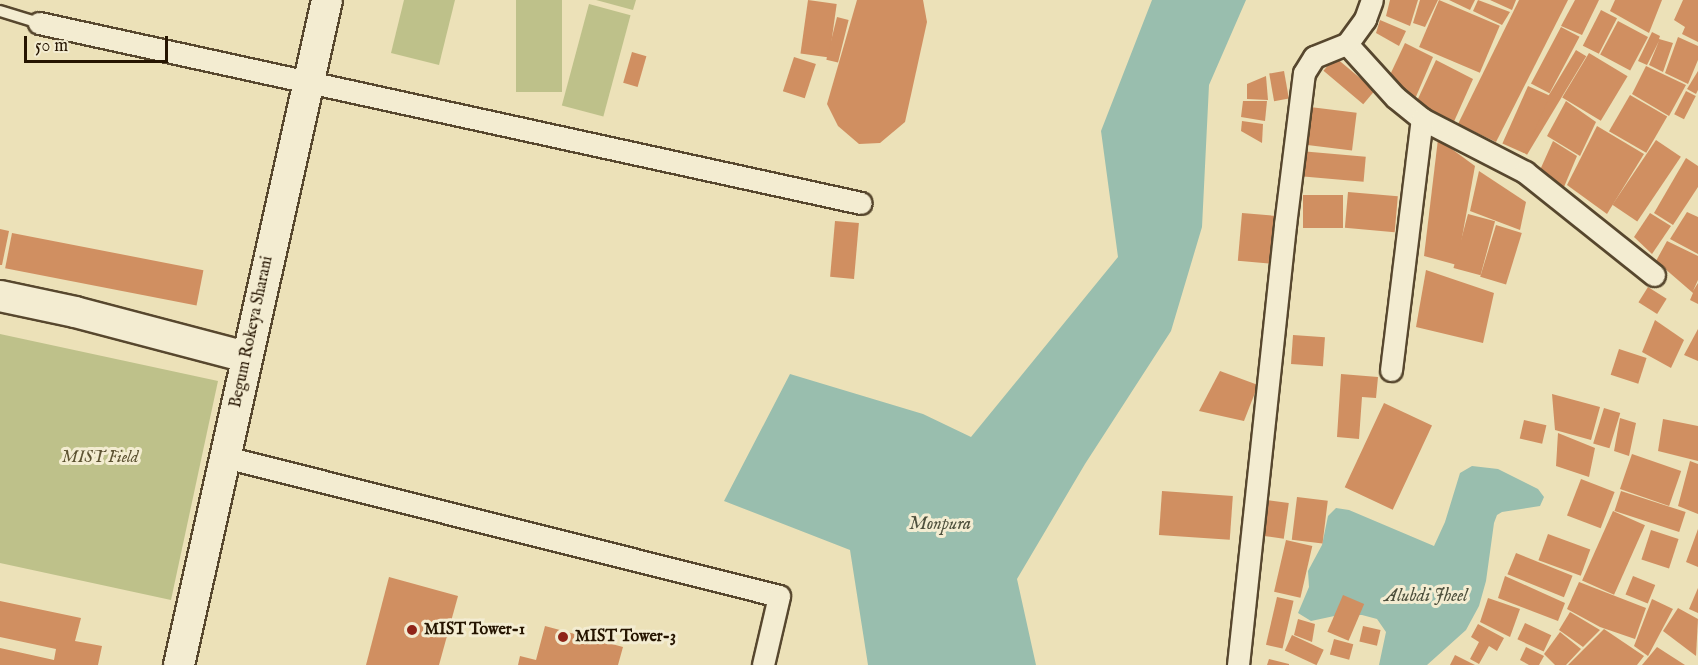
<!DOCTYPE html>
<html>
<head>
<meta charset="utf-8">
<style>
  body { margin:0 }
  #map { position:relative; width:1698px; height:665px; overflow:hidden; background:#ece1b8; font-family:"IM FELL English",serif }
  div>[style] { position:absolute }
  .green>* { inset:0; background:#bec18a; transform-origin:0 0 }
  .water>* { inset:0; background:#99beae }
  .building>* { inset:0; background:#d08f61; transform-origin:0 0 }
  .roads { filter:drop-shadow(2px 0 #57472e) drop-shadow(-2px 0 #57472e) drop-shadow(0 2px #57472e) drop-shadow(0 -2px #57472e) }
  .lane>* { height:10px; margin:-5px; padding:0 5px; transform-origin:5px; border-radius:5px; background:#f3ecd1 }
  .street>* { height:21px; margin:-10.5px; padding:0 10.5px; transform-origin:10.5px; border-radius:10.5px; background:#f3ecd1 }
  .secondary>* { height:30px; margin:-15px; padding:0 15px; transform-origin:15px; border-radius:15px; background:#f3ecd1 }
  .dots>* { width:16px; height:16px; translate:-50% -50%; box-sizing:border-box; border:3px solid #f3ecd1; border-radius:50% }
  span { translate:-50% -50%; white-space:nowrap; text-align:center; line-height:1.15; -webkit-text-stroke:6px #f3ecd1; paint-order:stroke }
  .street-label { font-size:16px; color:#251400 }
  .park-label { font-size:16px; color:#5b5130; font-style:italic }
  .poi-label { font-size:16px; color:#251400; font-weight:700 }
  .left { translate:0 -50%; text-align:left }
  .water-label { font-size:18px; color:#4e503d; font-style:italic }
  .scale { position:absolute; left:24px; top:36px; width:144px; height:27px; box-sizing:border-box; border:3px solid #251400; border-top:0; padding-left:8px; font-size:18px; line-height:21px; white-space:nowrap; color:#251400; -webkit-text-stroke:4px #f3ecd1; paint-order:stroke }
</style>
</head>
<body>
<div id="map">
  <div class="green">
    <div style="clip-path:polygon(404px 0,455px 0,439px 65px,391px 53px)"></div>
    <div style="left:516px;top:0;width:46px;height:92px"></div>
    <div style="clip-path:polygon(596px 0,636px 0,633px 10px)"></div>
    <div style="left:589px;top:4px;width:43px;height:105px;rotate:15deg"></div>
    <div style="clip-path:polygon(0 334px,218px 381px,171px 600px,0 563px)"></div>
  </div>
  <div class="water">
    <div style="clip-path:polygon(1152px 0,1246px 0,1209px 85px,1202px 227px,1171px 331px,1085px 464px,1017px 579px,1036px 665px,868px 665px,850px 550px,724px 501px,790px 374px,923px 414px,971px 437px,1118px 257px,1101px 131px)"></div>
    <div style="clip-path:polygon(1472px 466px,1498px 469px,1538px 489px,1544px 497px,1540px 506px,1502px 512px,1497px 515px,1494px 523px,1486px 581px,1479px 606px,1466px 630px,1427px 665px,1379px 665px,1386px 632px,1377px 619px,1362px 615px,1339px 615px,1311px 621px,1298px 613px,1309px 587px,1308px 571px,1322px 545px,1328px 516px,1336px 508px,1349px 510px,1434px 546px,1445px 522px,1460px 473px)"></div>
  </div>
  <div class="building">
    <div style="left:808px;top:0;width:29px;height:54px;rotate:8deg"></div>
    <div style="clip-path:polygon(857px 0,923px 0,927px 22px,905px 122px,880px 143px,859px 144px,838px 126px,827px 104px)"></div>
    <div style="clip-path:polygon(1390px 0,1418px 0,1410px 26px,1386px 16px)"></div>
    <div style="clip-path:polygon(1420px 0,1438px 0,1425px 27px,1413px 23px)"></div>
    <div style="left:1439px;top:0;width:66px;height:51px;rotate:23deg"></div>
    <div style="clip-path:polygon(1449px 0,1475px 0,1470px 10px)"></div>
    <div style="clip-path:polygon(1478px 0,1510px 12px,1502px 25px,1473px 11px)"></div>
    <div style="clip-path:polygon(1490px 0,1516px 0,1512px 10px)"></div>
    <div style="clip-path:polygon(1519px 0,1568px 0,1496px 142px,1458px 124px)"></div>
    <div style="clip-path:polygon(1575px 0,1599px 0,1582px 35px,1561px 26px)"></div>
    <div style="clip-path:polygon(1615px 0,1662px 0,1649px 33px,1610px 11px)"></div>
    <div style="clip-path:polygon(1683px 0,1698px 0,1698px 42px,1682px 34px,1685px 27px,1674px 20px)"></div>
    <div style="left:1601px;top:10px;width:18px;height:40px;rotate:27deg"></div>
    <div style="left:837px;top:17px;width:12px;height:44px;rotate:14deg"></div>
    <div style="clip-path:polygon(1380px 20px,1406px 31px,1399px 46px,1376px 33px)"></div>
    <div style="left:1618px;top:21px;width:34px;height:38px;rotate:28deg"></div>
    <div style="left:1561px;top:27px;width:21px;height:64px;rotate:28deg"></div>
    <div style="clip-path:polygon(1652px 32px,1660px 36px,1659px 39px,1673px 43px,1663px 72px,1649px 65px,1659px 41px,1647px 65px,1638px 61px)"></div>
    <div style="clip-path:polygon(1678px 37px,1698px 46px,1698px 60px,1688px 84px,1665px 73px)"></div>
    <div style="clip-path:polygon(1405px 43px,1433px 57px,1415px 99px,1389px 77px)"></div>
    <div style="left:1576px;top:50px;width:12px;height:115px;rotate:31deg"></div>
    <div style="left:632px;top:52px;width:15px;height:32px;rotate:16deg"></div>
    <div style="left:1589px;top:53px;width:45px;height:52px;rotate:31deg"></div>
    <div style="left:794px;top:57px;width:23px;height:36px;rotate:18deg"></div>
    <div style="left:1335px;top:57px;width:52px;height:18px;rotate:40deg"></div>
    <div style="clip-path:polygon(1436px 60px,1473px 79px,1452px 126px,1416px 103px)"></div>
    <div style="clip-path:polygon(1646px 66px,1686px 85px,1669px 116px,1632px 94px)"></div>
    <div style="left:1284px;top:71px;width:28px;height:15px;rotate:80deg"></div>
    <div style="clip-path:polygon(1698px 71px,1698px 90px,1696px 94px,1687px 89px)"></div>
    <div style="clip-path:polygon(1266px 76px,1268px 100px,1247px 99px,1247px 84px)"></div>
    <div style="left:1528px;top:86px;width:24px;height:63px;rotate:24deg"></div>
    <div style="left:1686px;top:91px;width:11px;height:26px;rotate:27deg"></div>
    <div style="left:1630px;top:95px;width:43px;height:42px;rotate:30deg"></div>
    <div style="clip-path:polygon(1243px 101px,1267px 101px,1265px 121px,1241px 117px)"></div>
    <div style="clip-path:polygon(1566px 101px,1596px 122px,1580px 156px,1547px 136px)"></div>
    <div style="left:1310px;top:107px;width:47px;height:38px;rotate:7deg"></div>
    <div style="clip-path:polygon(1242px 121px,1263px 124px,1262px 143px,1241px 131px)"></div>
    <div style="clip-path:polygon(1597px 126px,1644px 154px,1607px 214px,1567px 185px)"></div>
    <div style="clip-path:polygon(1438px 139px,1475px 166px,1457px 265px,1424px 256px)"></div>
    <div style="left:1656px;top:140px;width:30px;height:78px;rotate:34deg"></div>
    <div style="clip-path:polygon(1553px 141px,1577px 156px,1564px 187px,1540px 170px)"></div>
    <div style="left:1300px;top:151px;width:66px;height:25px;rotate:5deg"></div>
    <div style="clip-path:polygon(1686px 158px,1698px 166px,1698px 187px,1673px 225px,1654px 213px)"></div>
    <div style="clip-path:polygon(1479px 171px,1526px 202px,1520px 230px,1470px 211px)"></div>
    <div style="left:1348px;top:192px;width:50px;height:36px;rotate:5deg"></div>
    <div style="left:1303px;top:195px;width:40px;height:33px"></div>
    <div style="clip-path:polygon(1687px 212px,1698px 217px,1698px 254px,1670px 239px)"></div>
    <div style="left:1242px;top:213px;width:34px;height:48px;rotate:5deg"></div>
    <div style="clip-path:polygon(1650px 213px,1671px 226px,1652px 254px,1634px 237px)"></div>
    <div style="left:1468px;top:214px;width:28px;height:56px;rotate:15deg"></div>
    <div style="left:835px;top:221px;width:24px;height:56px;rotate:5deg"></div>
    <div style="left:1496px;top:225px;width:27px;height:54px;rotate:17deg"></div>
    <div style="clip-path:polygon(0 229px,9px 231px,2px 265px,0 265px)"></div>
    <div style="left:12px;top:233px;width:195px;height:36px;rotate:11deg"></div>
    <div style="clip-path:polygon(1667px 241px,1698px 256px,1698px 280px,1693px 291px,1698px 283px,1698px 304px,1690px 300px,1693px 293px,1656px 261px)"></div>
    <div style="clip-path:polygon(1426px 270px,1494px 293px,1483px 343px,1416px 327px)"></div>
    <div style="left:1648px;top:287px;width:22px;height:18px;rotate:32deg"></div>
    <div style="clip-path:polygon(1655px 320px,1684px 340px,1671px 368px,1642px 352px)"></div>
    <div style="clip-path:polygon(1698px 329px,1698px 361px,1684px 355px)"></div>
    <div style="left:1293px;top:335px;width:32px;height:29px;rotate:4deg"></div>
    <div style="left:1619px;top:349px;width:29px;height:27px;rotate:18deg"></div>
    <div style="clip-path:polygon(1220px 371px,1258px 385px,1244px 421px,1199px 411px)"></div>
    <div style="clip-path:polygon(1341px 374px,1378px 377px,1376px 398px,1362px 397px,1359px 439px,1337px 437px)"></div>
    <div style="clip-path:polygon(1552px 394px,1600px 407px,1591px 440px,1555px 430px)"></div>
    <div style="left:1384px;top:403px;width:53px;height:93px;rotate:25deg"></div>
    <div style="left:1604px;top:408px;width:17px;height:37px;rotate:17deg"></div>
    <div style="clip-path:polygon(1620px 418px,1636px 423px,1629px 456px,1614px 451px)"></div>
    <div style="clip-path:polygon(1663px 419px,1698px 426px,1698px 461px,1658px 451px)"></div>
    <div style="left:1524px;top:420px;width:23px;height:19px;rotate:13deg"></div>
    <div style="clip-path:polygon(1558px 433px,1595px 448px,1589px 477px,1556px 466px)"></div>
    <div style="left:1632px;top:454px;width:52px;height:37px;rotate:19deg"></div>
    <div style="clip-path:polygon(1690px 461px,1698px 464px,1698px 514px,1678px 506px)"></div>
    <div style="left:1581px;top:479px;width:36px;height:39px;rotate:21deg"></div>
    <div style="left:1162px;top:491px;width:71px;height:44px;rotate:4deg"></div>
    <div style="left:1621px;top:491px;width:68px;height:21px;rotate:18deg"></div>
    <div style="left:1297px;top:497px;width:31px;height:43px;rotate:7deg"></div>
    <div style="left:1267px;top:500px;width:22px;height:36px;rotate:8deg"></div>
    <div style="left:1613px;top:511px;width:35px;height:76px;rotate:24deg"></div>
    <div style="clip-path:polygon(1698px 529px,1698px 567px,1686px 562px)"></div>
    <div style="left:1651px;top:530px;width:29px;height:31px;rotate:18deg"></div>
    <div style="left:1548px;top:534px;width:45px;height:28px;rotate:20deg"></div>
    <div style="left:1286px;top:540px;width:27px;height:53px;rotate:13deg"></div>
    <div style="left:1516px;top:553px;width:61px;height:23px;rotate:22deg"></div>
    <div style="clip-path:polygon(1505px 576px,1565px 603px,1558px 621px,1498px 598px)"></div>
    <div style="left:1633px;top:576px;width:24px;height:20px;rotate:22deg"></div>
    <div style="clip-path:polygon(389px 577px,458px 596px,439px 665px,366px 665px)"></div>
    <div style="clip-path:polygon(1579px 582px,1646px 608px,1635px 639px,1600px 627px,1567px 609px)"></div>
    <div style="clip-path:polygon(1698px 588px,1698px 613px,1689px 609px)"></div>
    <div style="left:1343px;top:595px;width:23px;height:40px;rotate:23deg"></div>
    <div style="left:1277px;top:597px;width:17px;height:49px;rotate:13deg"></div>
    <div style="clip-path:polygon(1488px 598px,1520px 609px,1510px 637px,1480px 622px)"></div>
    <div style="clip-path:polygon(1652px 599px,1673px 609px,1648px 656px,1634px 646px)"></div>
    <div style="clip-path:polygon(0 601px,81px 618px,75px 641px,102px 646px,98px 665px,0 665px,0 648px,54px 660px,56px 649px,0 637px)"></div>
    <div style="clip-path:polygon(1678px 608px,1698px 619px,1696px 656px,1663px 631px)"></div>
    <div style="clip-path:polygon(1570px 612px,1600px 630px,1583px 647px,1559px 630px)"></div>
    <div style="clip-path:polygon(1298px 619px,1315px 624px,1312px 642px,1294px 635px)"></div>
    <div style="left:1525px;top:623px;width:29px;height:18px;rotate:25deg"></div>
    <div style="clip-path:polygon(1478px 624px,1504px 638px,1497px 651px,1489px 646px,1479px 664px,1470px 659px,1479px 642px,1471px 637px)"></div>
    <div style="clip-path:polygon(545px 626px,623px 647px,618px 665px,518px 665px,520px 656px,536px 660px)"></div>
    <div style="left:1363px;top:626px;width:18px;height:16px;rotate:13deg"></div>
    <div style="clip-path:polygon(1604px 629px,1644px 656px,1637px 665px,1568px 665px)"></div>
    <div style="clip-path:polygon(1560px 632px,1581px 649px,1566px 665px,1555px 665px,1544px 654px)"></div>
    <div style="left:1292px;top:635px;width:35px;height:17px;rotate:25deg"></div>
    <div style="left:1334px;top:639px;width:20px;height:16px;rotate:15deg"></div>
    <div style="clip-path:polygon(1526px 647px,1544px 656px,1539px 665px,1529px 665px,1520px 660px)"></div>
    <div style="clip-path:polygon(1657px 647px,1685px 665px,1642px 665px)"></div>
    <div style="clip-path:polygon(1455px 655px,1475px 665px,1450px 665px)"></div>
    <div style="clip-path:polygon(1269px 659px,1289px 664px,1289px 665px,1267px 665px)"></div>
  </div>
  <div class="roads">
    <div class="lane">
      <div style="left:0;top:11px;width:41px;rotate:17.1deg"></div>
    </div>
    <div class="street">
      <div style="left:39px;top:23px;width:841px;rotate:12.35deg"></div>
      <div style="left:1347px;top:44px;width:72px;rotate:47.8deg"></div>
      <div style="left:1395px;top:97px;width:35px;rotate:39deg"></div>
      <div style="left:1422px;top:119px;width:116px;rotate:27.2deg"></div>
      <div style="left:1525px;top:172px;width:165px;rotate:38.6deg"></div>
      <div style="left:1391px;top:370px;width:253px;rotate:-83deg"></div>
      <div style="left:225px;top:457px;width:571px;rotate:14.08deg"></div>
      <div style="left:779px;top:596px;width:71px;rotate:103.1deg"></div>
      <div style="left:1238px;top:665px;width:443px;rotate:-83.9deg"></div>
      <div style="left:1285px;top:225px;width:153px;rotate:-82.9deg"></div>
      <div style="left:1304px;top:73px;width:19px;rotate:-58deg"></div>
      <div style="left:1314px;top:57px;width:35px;rotate:-22deg"></div>
      <div style="left:1347px;top:44px;width:31px;rotate:-54deg"></div>
      <div style="left:1365px;top:19px;width:20px;rotate:-70deg"></div>
    </div>
    <div class="secondary">
      <div style="left:0;top:296px;width:77px;rotate:12deg"></div>
      <div style="left:75px;top:312px;width:177px;rotate:14.7deg"></div>
      <div style="left:179px;top:665px;width:681px;rotate:-77.45deg"></div>
    </div>
  </div>
  <div class="dots">
    <div style="left:412px;top:630px;background:#8f2418"></div>
    <div style="left:563px;top:637px;background:#8f2418"></div>
  </div>
  <div class="street-label">
    <span style="left:252px;top:332px;rotate:-78deg">Begum Rokeya Sharani</span>
  </div>
  <div class="park-label">
    <span style="left:100px;top:458px">MIST Field</span>
  </div>
  <div class="poi-label">
    <span class="left" style="left:424px;top:630px">MIST Tower-1</span>
    <span class="left" style="left:575px;top:637px">MIST Tower-3</span>
  </div>
  <div class="water-label">
    <span style="left:940px;top:525px">Monpura</span>
    <span style="left:1426px;top:597px">Alubdi Jheel</span>
  </div>
  <div class="scale">50 m</div>
</div>
</body>
</html>
